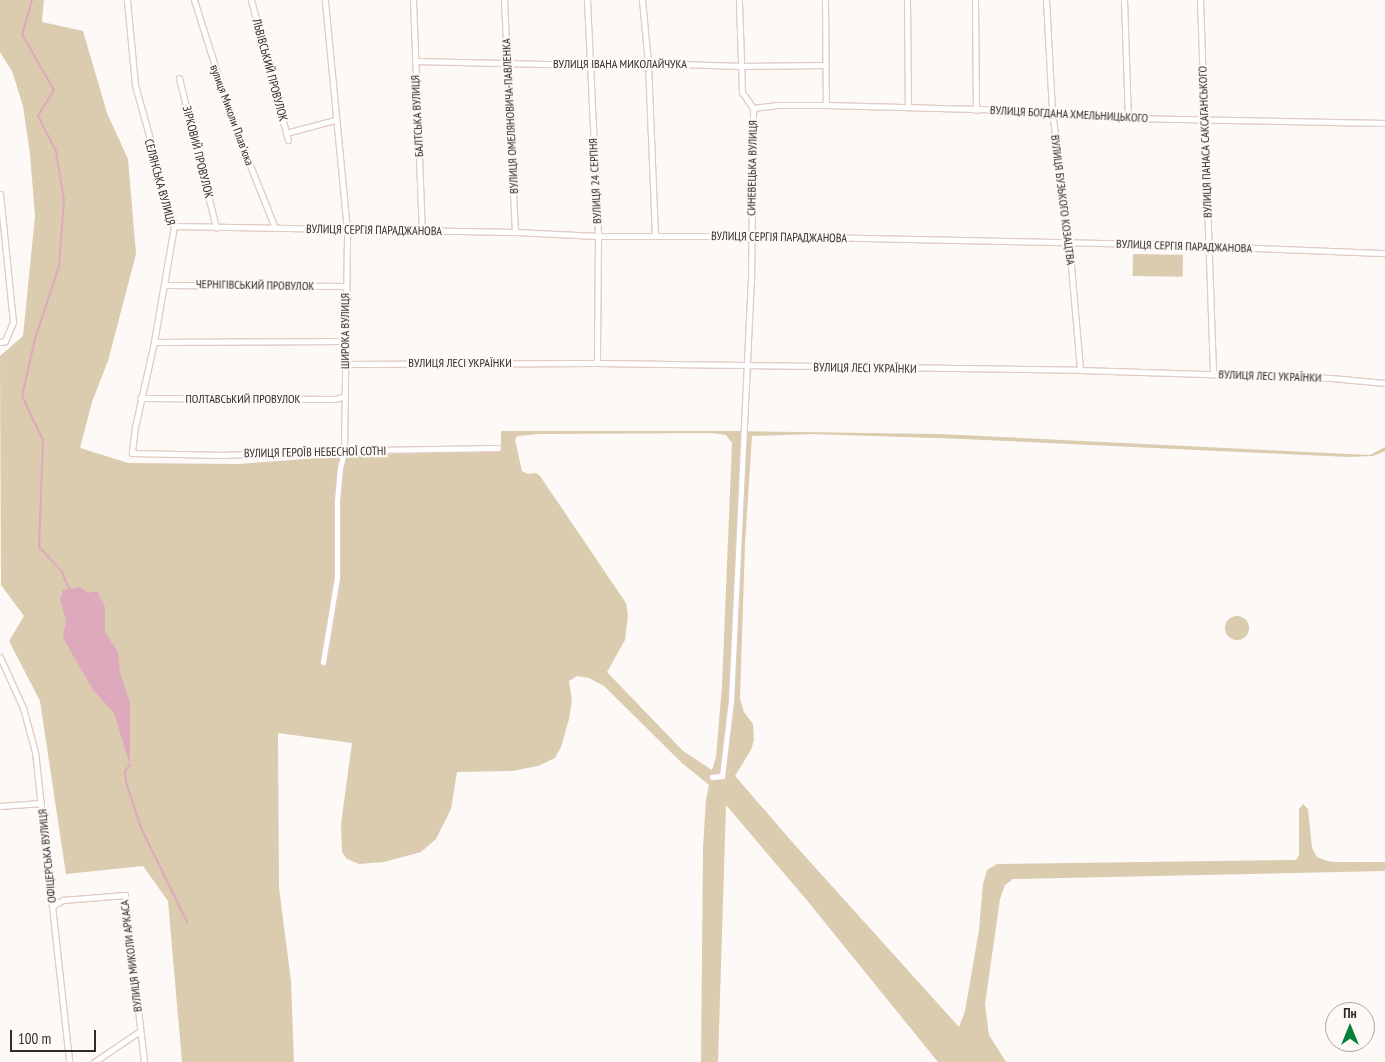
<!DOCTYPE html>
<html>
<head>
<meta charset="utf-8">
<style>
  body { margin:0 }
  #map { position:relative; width:1385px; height:1062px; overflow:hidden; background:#fdf9f7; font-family:"PT Sans Narrow",sans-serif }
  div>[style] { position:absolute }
  .green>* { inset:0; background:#dbcbaf; transform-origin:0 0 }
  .round { border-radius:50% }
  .water>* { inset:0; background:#dfa9bd }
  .stream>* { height:2px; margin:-1px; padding:0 1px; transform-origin:1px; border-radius:1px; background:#dfa9bd }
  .roads { filter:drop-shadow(1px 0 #e2ccc5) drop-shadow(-1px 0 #e2ccc5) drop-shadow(0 1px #e2ccc5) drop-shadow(0 -1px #e2ccc5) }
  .street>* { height:5px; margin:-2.5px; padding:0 2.5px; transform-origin:2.5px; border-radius:2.5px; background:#fff }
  span { translate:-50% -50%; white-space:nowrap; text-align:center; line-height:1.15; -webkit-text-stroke:4.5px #fdf9f7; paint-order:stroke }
  .street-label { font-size:12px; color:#332b28 }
  .north { position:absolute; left:1325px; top:1002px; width:50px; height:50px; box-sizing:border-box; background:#fdf9f7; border:1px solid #aca7a4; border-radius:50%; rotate:0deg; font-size:14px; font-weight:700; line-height:20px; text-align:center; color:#332b28 }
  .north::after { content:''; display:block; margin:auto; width:18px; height:22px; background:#068038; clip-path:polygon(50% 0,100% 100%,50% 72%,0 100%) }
  .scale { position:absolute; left:10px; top:1030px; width:86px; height:22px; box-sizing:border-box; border:2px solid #332b28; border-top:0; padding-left:6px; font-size:15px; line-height:18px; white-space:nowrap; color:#332b28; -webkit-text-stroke:4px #fdf9f7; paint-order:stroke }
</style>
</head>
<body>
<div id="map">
  <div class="green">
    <div style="clip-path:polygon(evenodd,0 0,44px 0,42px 22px,83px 31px,107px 113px,128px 159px,136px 254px,108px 361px,92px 402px,80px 448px,128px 463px,238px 464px,347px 456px,501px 450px,501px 431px,733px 431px,939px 434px,1370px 455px,1385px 447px,1385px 451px,1373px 456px,1349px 457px,964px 439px,812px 434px,752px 436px,745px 543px,740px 699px,744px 712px,753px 724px,754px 740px,751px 750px,735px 776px,794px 844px,959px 1027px,965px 1011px,979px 930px,983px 884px,987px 870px,997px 864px,1296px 860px,1299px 855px,1299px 809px,1303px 804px,1308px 809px,1312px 848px,1317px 857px,1327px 861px,1336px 862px,1385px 862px,1385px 871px,1013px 879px,1005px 885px,1000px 899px,985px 1004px,989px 1035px,1006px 1062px,938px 1062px,805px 898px,726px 805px,718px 1062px,701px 1062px,703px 848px,706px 799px,709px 785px,682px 763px,604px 686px,589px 678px,577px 676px,569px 681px,572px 701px,569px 719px,561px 747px,555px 758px,538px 766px,512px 771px,457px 772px,451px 809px,436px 839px,421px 852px,384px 862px,359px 864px,347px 859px,342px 852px,341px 824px,352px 743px,278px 733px,279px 888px,291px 981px,294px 1062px,182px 1062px,168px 901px,143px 866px,66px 874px,40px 701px,9px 641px,24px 616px,1px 585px,0 356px,23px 336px,35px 216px,30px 154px,23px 106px,12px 71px,0 52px,0 0,712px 433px,726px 435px,732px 443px,722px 686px,716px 757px,712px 770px,683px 751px,607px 672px,625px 640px,628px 615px,626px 603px,540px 476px,536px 473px,528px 474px,522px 471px,515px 440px,517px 436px,539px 434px,712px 433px)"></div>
    <div style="left:1133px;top:254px;width:50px;height:22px;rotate:1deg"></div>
    <div class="round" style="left:1225px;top:616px;width:24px;height:24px"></div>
  </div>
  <div class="water">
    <div style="clip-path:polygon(80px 587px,88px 593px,97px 591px,105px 607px,105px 632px,118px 652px,120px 673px,130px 702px,130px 765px,114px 713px,93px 690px,63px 638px,66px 621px,60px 599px,63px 590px)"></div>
  </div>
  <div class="stream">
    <div style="left:32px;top:0;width:35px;rotate:106deg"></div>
    <div style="left:22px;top:34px;width:64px;rotate:60.3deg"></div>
    <div style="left:54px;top:90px;width:31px;rotate:122deg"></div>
    <div style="left:38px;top:116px;width:39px;rotate:63deg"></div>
    <div style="left:56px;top:151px;width:51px;rotate:80.9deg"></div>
    <div style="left:64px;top:201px;width:65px;rotate:94.4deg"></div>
    <div style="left:59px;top:266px;width:77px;rotate:108.2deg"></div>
    <div style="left:35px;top:339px;width:58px;rotate:102.8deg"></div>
    <div style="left:22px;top:396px;width:49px;rotate:64.5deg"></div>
    <div style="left:43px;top:440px;width:107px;rotate:92.1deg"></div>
    <div style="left:39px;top:547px;width:34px;rotate:47deg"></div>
    <div style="left:62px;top:572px;width:21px;rotate:67deg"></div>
    <div style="left:130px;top:765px;width:8px;rotate:130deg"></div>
    <div style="left:125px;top:771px;width:11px;rotate:85deg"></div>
    <div style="left:126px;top:782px;width:48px;rotate:71.9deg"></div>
    <div style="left:141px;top:828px;width:105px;rotate:63.9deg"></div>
  </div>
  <div class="roads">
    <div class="street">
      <div style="left:127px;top:0;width:85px;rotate:84.6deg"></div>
      <div style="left:135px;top:85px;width:146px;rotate:74.5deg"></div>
      <div style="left:174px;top:226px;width:118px;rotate:99.8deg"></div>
      <div style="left:154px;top:342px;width:87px;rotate:102.6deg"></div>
      <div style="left:135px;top:427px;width:26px;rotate:97deg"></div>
      <div style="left:132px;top:453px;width:91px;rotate:1.3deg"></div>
      <div style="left:223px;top:455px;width:87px;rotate:-2.6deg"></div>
      <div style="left:310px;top:451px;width:188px;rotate:-0.9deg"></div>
      <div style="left:194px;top:0;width:126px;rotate:72.4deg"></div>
      <div style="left:232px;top:120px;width:116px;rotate:68.3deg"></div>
      <div style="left:251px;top:0;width:145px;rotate:75.2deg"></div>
      <div style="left:413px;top:0;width:232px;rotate:87.8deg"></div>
      <div style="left:504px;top:0;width:232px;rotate:87.3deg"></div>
      <div style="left:587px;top:0;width:236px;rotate:87.3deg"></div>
      <div style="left:598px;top:236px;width:127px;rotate:90.5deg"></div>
      <div style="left:642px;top:0;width:63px;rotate:84.6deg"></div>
      <div style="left:648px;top:63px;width:173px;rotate:87.7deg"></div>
      <div style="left:825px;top:0;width:105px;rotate:89.5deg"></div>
      <div style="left:907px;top:0;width:107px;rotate:89.5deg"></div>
      <div style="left:975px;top:0;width:110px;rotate:89.5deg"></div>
      <div style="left:1046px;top:0;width:111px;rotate:86.9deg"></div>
      <div style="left:1052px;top:111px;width:133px;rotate:82.7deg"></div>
      <div style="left:1069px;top:243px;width:127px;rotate:85deg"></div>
      <div style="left:1124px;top:0;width:118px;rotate:88.1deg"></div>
      <div style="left:1200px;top:0;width:374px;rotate:88deg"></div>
      <div style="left:415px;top:61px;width:175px;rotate:1.3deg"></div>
      <div style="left:590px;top:65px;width:58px;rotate:-2deg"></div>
      <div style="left:648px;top:63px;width:94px;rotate:1.8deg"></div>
      <div style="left:742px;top:66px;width:84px;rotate:-0.7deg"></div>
      <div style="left:179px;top:78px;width:154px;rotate:76.1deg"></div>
      <div style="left:753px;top:108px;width:23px;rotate:-7deg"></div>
      <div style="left:776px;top:105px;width:50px"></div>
      <div style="left:826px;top:105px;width:226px;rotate:1.5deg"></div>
      <div style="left:1052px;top:111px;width:76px;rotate:5.3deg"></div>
      <div style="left:1128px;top:118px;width:257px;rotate:1.1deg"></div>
      <div style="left:286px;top:133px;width:51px;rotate:-14.9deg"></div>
      <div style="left:0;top:194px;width:129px;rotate:84.2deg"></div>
      <div style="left:13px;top:322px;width:21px;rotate:113deg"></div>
      <div style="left:5px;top:341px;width:5px;rotate:169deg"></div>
      <div style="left:174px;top:226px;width:341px;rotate:1deg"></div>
      <div style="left:515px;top:232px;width:83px;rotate:2.8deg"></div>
      <div style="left:598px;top:236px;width:172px"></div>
      <div style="left:770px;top:236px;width:414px;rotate:1.2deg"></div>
      <div style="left:1184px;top:245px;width:201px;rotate:2.3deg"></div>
      <div style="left:165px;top:285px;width:180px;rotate:0.3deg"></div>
      <div style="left:154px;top:342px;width:190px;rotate:-0.3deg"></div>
      <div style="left:345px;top:364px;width:252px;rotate:-0.2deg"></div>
      <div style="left:597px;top:363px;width:483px;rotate:0.8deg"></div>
      <div style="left:1080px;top:370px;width:251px;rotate:1.8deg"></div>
      <div style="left:1331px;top:378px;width:54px;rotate:5.3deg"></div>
      <div style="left:140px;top:398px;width:195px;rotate:0.3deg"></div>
      <div style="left:335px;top:399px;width:10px;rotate:-17deg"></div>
      <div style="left:0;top:657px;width:56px;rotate:65.7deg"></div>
      <div style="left:23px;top:708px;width:46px;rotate:74.7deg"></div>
      <div style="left:35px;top:752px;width:312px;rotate:83.7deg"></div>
      <div style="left:323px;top:662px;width:86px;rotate:-80.6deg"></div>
      <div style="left:337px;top:577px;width:76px;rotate:-90deg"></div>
      <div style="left:337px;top:501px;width:33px;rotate:-85deg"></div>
      <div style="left:340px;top:468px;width:16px;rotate:-76deg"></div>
      <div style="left:344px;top:452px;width:222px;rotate:-89.2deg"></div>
      <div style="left:347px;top:230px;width:231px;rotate:-95.5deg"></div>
      <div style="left:712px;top:777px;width:10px;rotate:-6deg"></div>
      <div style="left:722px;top:776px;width:76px;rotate:-83.2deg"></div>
      <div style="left:731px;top:701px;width:419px;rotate:-87.3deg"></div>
      <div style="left:751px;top:282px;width:174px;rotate:-89.3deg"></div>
      <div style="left:753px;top:108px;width:19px;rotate:-125deg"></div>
      <div style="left:742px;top:92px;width:92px;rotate:-91.9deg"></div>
      <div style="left:0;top:806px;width:41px;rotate:-4.2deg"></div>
      <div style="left:52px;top:906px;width:13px;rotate:-29deg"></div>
      <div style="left:63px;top:900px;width:62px;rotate:-4.6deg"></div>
      <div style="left:125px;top:895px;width:168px;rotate:83.5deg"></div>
      <div style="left:94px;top:1062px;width:55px;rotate:-34deg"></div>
    </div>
  </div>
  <div class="street-label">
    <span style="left:620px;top:64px">ВУЛИЦЯ ІВАНА МИКОЛАЙЧУКА</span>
    <span style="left:270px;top:70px;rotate:75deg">ЛЬВІВСЬКИЙ ПРОВУЛОК</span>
    <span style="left:1069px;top:114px;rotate:3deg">ВУЛИЦЯ БОГДАНА ХМЕЛЬНИЦЬКОГО</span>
    <span style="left:232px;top:115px;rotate:70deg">вулиця Миколи Плавʼюка</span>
    <span style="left:417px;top:116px;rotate:-93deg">БАЛТСЬКА ВУЛИЦЯ</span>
    <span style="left:510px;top:116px;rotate:-93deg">ВУЛИЦЯ ОМЕЛЯНОВИЧА-ПАВЛЕНКА</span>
    <span style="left:1205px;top:142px;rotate:-92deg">ВУЛИЦЯ ПАНАСА САКСАГАНСЬКОГО</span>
    <span style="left:198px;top:152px;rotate:76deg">ЗІРКОВИЙ ПРОВУЛОК</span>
    <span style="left:752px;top:168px;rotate:-89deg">СИНЕВЕЦЬКА ВУЛИЦЯ</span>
    <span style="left:595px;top:181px;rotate:-93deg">ВУЛИЦЯ 24 СЕРПНЯ</span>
    <span style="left:160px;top:182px;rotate:75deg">СЕЛЯНСЬКА ВУЛИЦЯ</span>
    <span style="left:1063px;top:200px;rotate:83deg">ВУЛИЦЯ БУЗЬКОГО КОЗАЦТВА</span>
    <span style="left:374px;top:230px;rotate:1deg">ВУЛИЦЯ СЕРГІЯ ПАРАДЖАНОВА</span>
    <span style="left:779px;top:237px;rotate:1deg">ВУЛИЦЯ СЕРГІЯ ПАРАДЖАНОВА</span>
    <span style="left:1184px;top:246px;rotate:2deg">ВУЛИЦЯ СЕРГІЯ ПАРАДЖАНОВА</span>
    <span style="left:255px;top:285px;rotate:1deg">ЧЕРНІГІВСЬКИЙ ПРОВУЛОК</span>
    <span style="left:345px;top:331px;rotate:-90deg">ШИРОКА ВУЛИЦЯ</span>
    <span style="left:460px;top:363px">ВУЛИЦЯ ЛЕСІ УКРАЇНКИ</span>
    <span style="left:865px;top:368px;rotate:1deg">ВУЛИЦЯ ЛЕСІ УКРАЇНКИ</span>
    <span style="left:1270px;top:376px;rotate:2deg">ВУЛИЦЯ ЛЕСІ УКРАЇНКИ</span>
    <span style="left:243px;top:399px">ПОЛТАВСЬКИЙ ПРОВУЛОК</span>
    <span style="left:315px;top:452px;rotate:-1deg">ВУЛИЦЯ ГЕРОЇВ НЕБЕСНОЇ СОТНІ</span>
    <span style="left:47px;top:856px;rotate:-96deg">ОФІЦЕРСЬКА ВУЛИЦЯ</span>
    <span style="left:131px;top:956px;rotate:-97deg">ВУЛИЦЯ МИКОЛИ АРКАСА</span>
  </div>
  <div class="north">Пн</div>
  <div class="scale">100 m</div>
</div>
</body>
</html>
